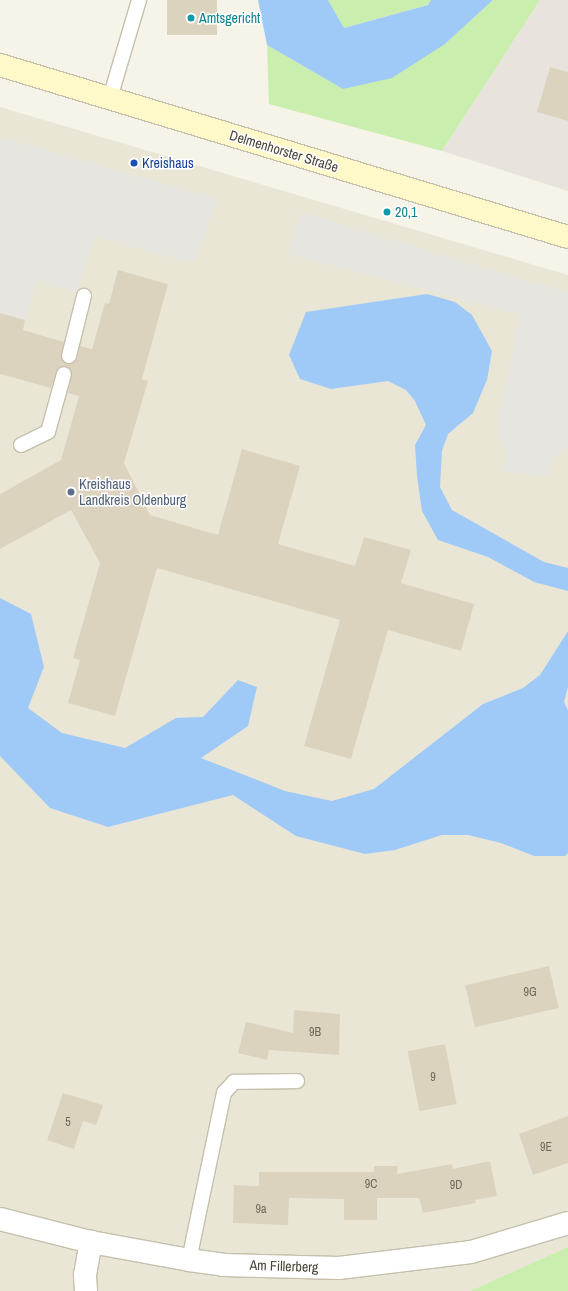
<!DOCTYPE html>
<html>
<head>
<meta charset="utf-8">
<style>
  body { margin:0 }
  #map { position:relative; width:568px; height:1291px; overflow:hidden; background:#f6f3e8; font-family:"Archivo Narrow",sans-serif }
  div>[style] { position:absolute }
  .residential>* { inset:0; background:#eae6d6 }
  .industrial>* { inset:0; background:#e8e4dd }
  .green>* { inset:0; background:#caeead }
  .parking>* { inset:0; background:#e7e5e0 }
  .water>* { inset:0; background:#9fcaf8 }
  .building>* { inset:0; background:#dcd3bf; transform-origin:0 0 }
  .roads { filter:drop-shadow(1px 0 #c5bfac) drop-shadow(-1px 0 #c5bfac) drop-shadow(0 1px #c5bfac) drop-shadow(0 -1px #c5bfac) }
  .lane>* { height:14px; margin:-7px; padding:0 7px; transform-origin:7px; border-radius:7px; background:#fff }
  .street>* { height:22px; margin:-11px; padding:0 11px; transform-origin:11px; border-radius:11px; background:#fff }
  .secondary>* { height:22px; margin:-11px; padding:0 11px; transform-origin:11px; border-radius:11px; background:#fff8c9 }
  .dots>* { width:11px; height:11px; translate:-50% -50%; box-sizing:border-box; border:2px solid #fff; border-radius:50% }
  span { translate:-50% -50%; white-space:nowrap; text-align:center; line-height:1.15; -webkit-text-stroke:3px #fff; paint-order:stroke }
  .number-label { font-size:12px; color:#6e6858 }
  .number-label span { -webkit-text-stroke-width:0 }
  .culture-label { font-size:14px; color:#0d838f }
  .left { translate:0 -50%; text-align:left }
  .street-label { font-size:14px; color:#4a4436 }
  .transit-label { font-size:14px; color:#164399 }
  .service-label { font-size:14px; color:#4e5e75 }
</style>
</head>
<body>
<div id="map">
  <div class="residential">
    <div style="clip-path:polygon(0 107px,568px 275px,568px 1247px,470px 1291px,0 1291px)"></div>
  </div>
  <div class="industrial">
    <div style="clip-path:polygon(540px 0,568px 0,568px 191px,442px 151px)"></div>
  </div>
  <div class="green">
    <div style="clip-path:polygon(328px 0,431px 0,428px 5px,344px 28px)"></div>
    <div style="clip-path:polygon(493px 0,540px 0,442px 151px,269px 104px,267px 45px,343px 89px,445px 44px)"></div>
    <div style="clip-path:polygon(568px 1247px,568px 1291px,470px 1291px)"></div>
  </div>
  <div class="parking">
    <div style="clip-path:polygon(0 137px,218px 199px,193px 263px,95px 236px,77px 292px,36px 281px,25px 320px,0 313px)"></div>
    <div style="clip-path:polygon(301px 212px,568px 293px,568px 447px,553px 457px,548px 477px,503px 472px,506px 453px,497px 425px,520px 315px,288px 254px)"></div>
  </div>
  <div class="water">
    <div style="clip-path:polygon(258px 0,328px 0,344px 28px,428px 5px,431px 0,493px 0,445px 44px,392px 78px,343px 89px,267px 45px)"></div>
    <div style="clip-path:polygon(427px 294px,455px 302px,472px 315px,492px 351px,487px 380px,473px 413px,448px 434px,442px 451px,440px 487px,452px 510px,544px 562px,568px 568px,568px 591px,534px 582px,488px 557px,438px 540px,422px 511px,417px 476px,415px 445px,426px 425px,415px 401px,406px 390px,388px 381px,331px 389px,300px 379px,289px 355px,306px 312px)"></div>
    <div style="clip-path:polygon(0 598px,31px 614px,44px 667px,28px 708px,62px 733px,125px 748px,176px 718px,203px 717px,238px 680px,257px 687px,248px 726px,201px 758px,285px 791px,332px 801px,374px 789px,483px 704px,523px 688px,540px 675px,568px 631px,568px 687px,564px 702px,568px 710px,568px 853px,565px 856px,534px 856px,501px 843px,468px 835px,442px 835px,395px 850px,365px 854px,296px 836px,233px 795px,108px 827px,50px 808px,0 756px)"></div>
  </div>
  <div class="building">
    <div style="left:167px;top:0;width:50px;height:35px"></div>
    <div style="clip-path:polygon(550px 67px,568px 72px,568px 121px,537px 112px)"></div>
    <div style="clip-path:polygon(118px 270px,168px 284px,142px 379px,148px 381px,124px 463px,150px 515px,218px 535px,242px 449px,300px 466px,278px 544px,355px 566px,364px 537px,411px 550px,401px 583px,474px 604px,461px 651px,388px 630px,351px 759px,304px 746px,340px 620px,157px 568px,115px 716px,68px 703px,80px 660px,73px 658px,100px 563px,71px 510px,0 549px,0 494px,61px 460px,79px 396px,68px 393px,72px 372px,67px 366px,58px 368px,51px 388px,0 374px,0 313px,25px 320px,23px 330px,64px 342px,61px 359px,72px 364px,77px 358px,80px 346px,92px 349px,105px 303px,109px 304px)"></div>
    <div style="left:549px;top:966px;width:43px;height:86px;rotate:77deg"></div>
    <div style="clip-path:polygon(294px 1010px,340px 1014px,339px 1055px,269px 1050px,267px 1060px,238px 1053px,246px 1022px,293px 1033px)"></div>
    <div style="left:445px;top:1044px;width:61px;height:38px;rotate:79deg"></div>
    <div style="clip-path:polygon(63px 1093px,103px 1105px,96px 1125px,83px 1121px,74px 1149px,47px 1140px)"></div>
    <div style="clip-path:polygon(568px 1116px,568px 1163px,533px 1175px,519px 1134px)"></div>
    <div style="clip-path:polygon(490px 1161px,497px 1196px,475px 1200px,476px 1203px,423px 1213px,419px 1198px,377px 1198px,377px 1220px,344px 1220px,344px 1199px,289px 1198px,288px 1225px,233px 1223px,234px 1185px,259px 1186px,259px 1172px,374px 1172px,374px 1166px,398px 1166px,397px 1174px,452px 1164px,453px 1169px)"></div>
  </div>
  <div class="roads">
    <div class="lane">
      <div style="left:110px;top:98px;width:102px;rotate:-73.5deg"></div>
      <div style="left:69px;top:356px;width:62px;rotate:-76deg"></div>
      <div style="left:21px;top:445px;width:30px;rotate:-26deg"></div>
      <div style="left:48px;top:432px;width:60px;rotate:-74.6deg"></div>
      <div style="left:189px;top:1260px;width:171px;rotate:-78.2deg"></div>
      <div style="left:224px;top:1093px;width:15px;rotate:-48deg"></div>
      <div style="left:234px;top:1082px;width:63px;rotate:-0.9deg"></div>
    </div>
    <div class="street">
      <div style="left:0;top:1219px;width:94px;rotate:14.2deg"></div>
      <div style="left:91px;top:1242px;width:100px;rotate:10.4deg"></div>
      <div style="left:189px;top:1260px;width:34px;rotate:8deg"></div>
      <div style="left:223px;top:1265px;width:116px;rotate:1.5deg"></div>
      <div style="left:339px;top:1268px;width:133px;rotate:-6.9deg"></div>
      <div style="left:471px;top:1252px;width:101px;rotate:-16.6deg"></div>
      <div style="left:86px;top:1291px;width:16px;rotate:-94deg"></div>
      <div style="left:85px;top:1275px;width:34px;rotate:-80deg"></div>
    </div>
    <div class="secondary">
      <div style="left:0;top:65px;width:593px;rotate:16.85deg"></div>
    </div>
  </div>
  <div class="dots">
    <div style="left:191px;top:18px;background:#0f9aa8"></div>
    <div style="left:134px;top:163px;background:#1a4fb4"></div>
    <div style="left:387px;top:212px;background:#0f9aa8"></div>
    <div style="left:71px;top:492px;background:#5c6f8a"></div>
  </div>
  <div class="number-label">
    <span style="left:530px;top:993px">9G</span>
    <span style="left:315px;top:1033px">9B</span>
    <span style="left:433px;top:1078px">9</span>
    <span style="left:68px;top:1123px">5</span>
    <span style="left:546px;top:1148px">9E</span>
    <span style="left:371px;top:1185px">9C</span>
    <span style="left:456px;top:1186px">9D</span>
    <span style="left:261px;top:1210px">9a</span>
  </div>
  <div class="culture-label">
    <span class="left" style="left:199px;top:18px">Amtsgericht</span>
    <span class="left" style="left:395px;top:212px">20,1</span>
  </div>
  <div class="street-label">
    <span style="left:284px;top:151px;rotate:17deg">Delmenhorster Straße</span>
    <span style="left:284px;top:1266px;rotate:2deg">Am Fillerberg</span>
  </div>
  <div class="transit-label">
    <span class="left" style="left:142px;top:163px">Kreishaus</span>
  </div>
  <div class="service-label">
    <span class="left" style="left:79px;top:492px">Kreishaus<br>Landkreis Oldenburg</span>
  </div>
</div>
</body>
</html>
